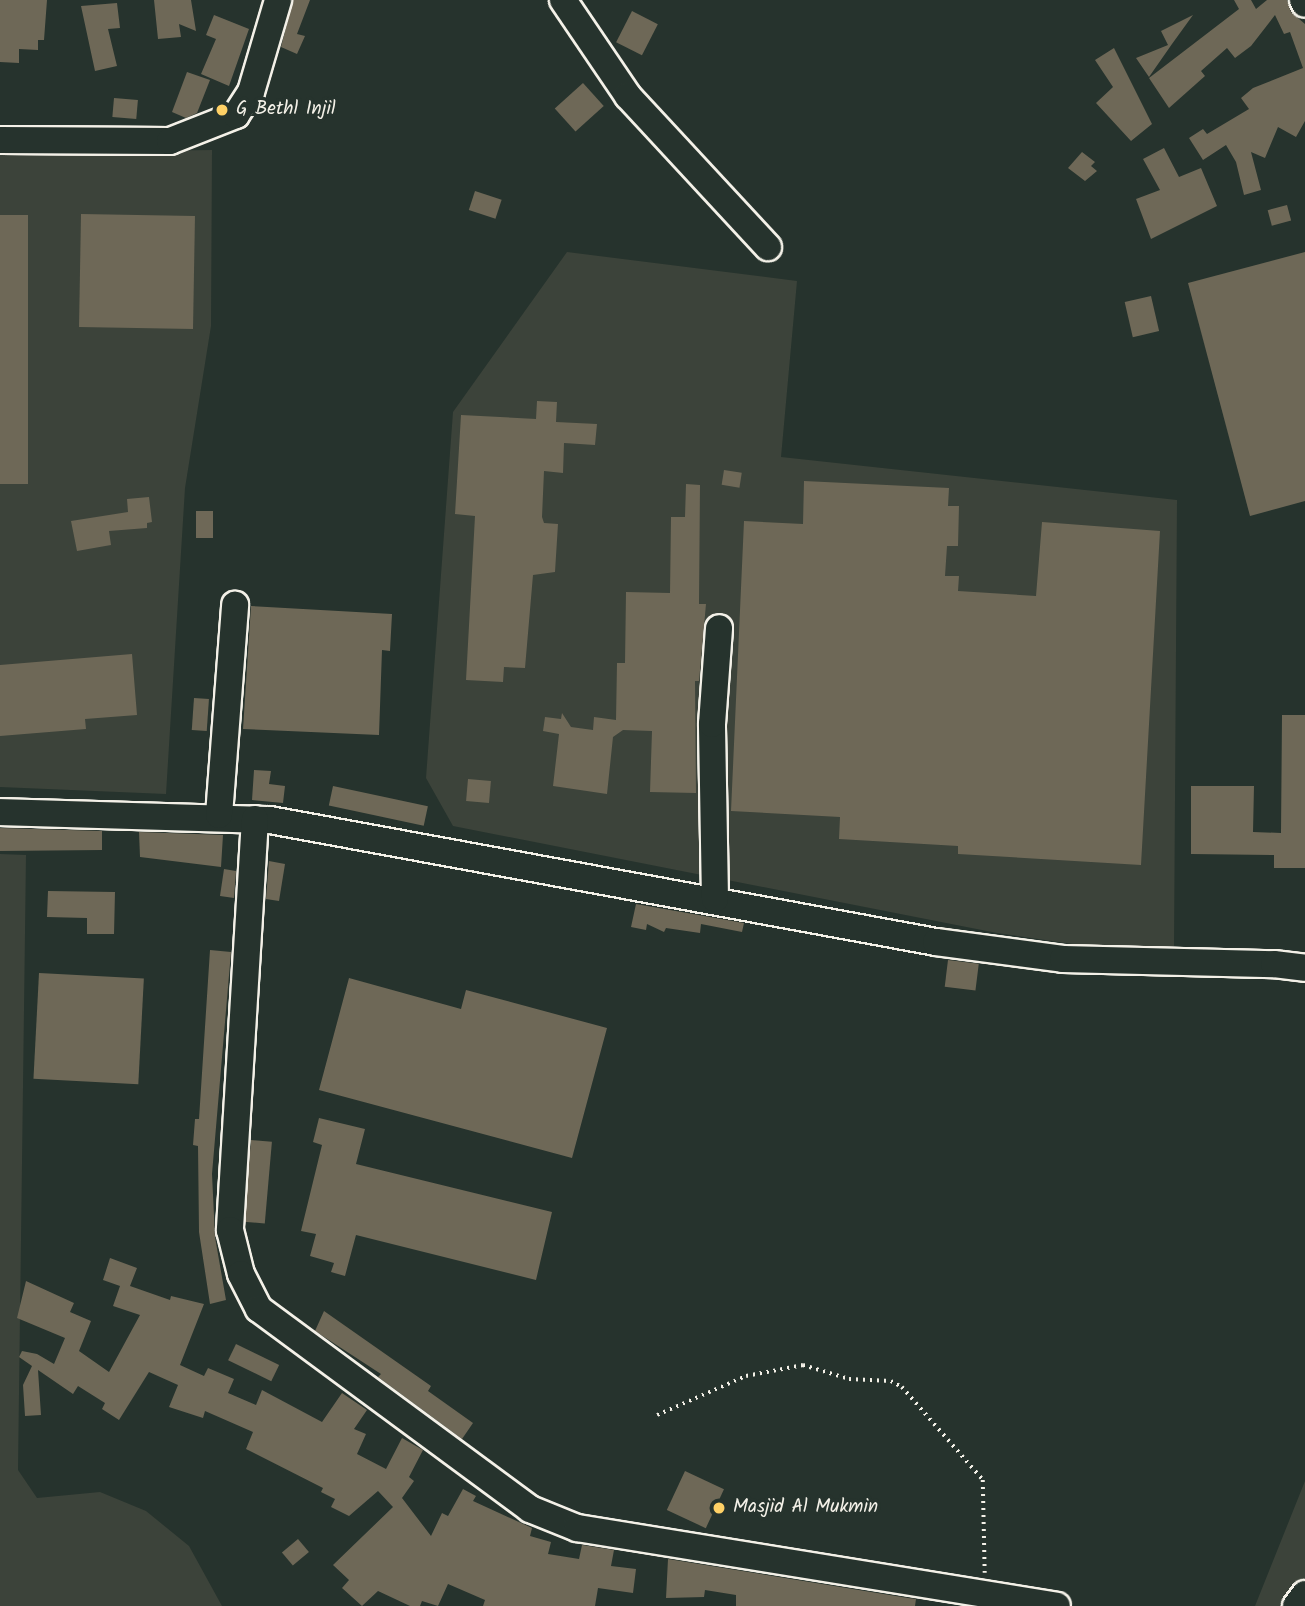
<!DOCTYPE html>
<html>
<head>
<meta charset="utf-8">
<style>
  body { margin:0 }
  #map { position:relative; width:1305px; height:1606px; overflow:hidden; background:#26332d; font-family:Kalam,sans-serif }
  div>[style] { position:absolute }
  .built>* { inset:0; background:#3c433a }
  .building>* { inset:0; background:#6e6857; transform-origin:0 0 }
  .path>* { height:3.5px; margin-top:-1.75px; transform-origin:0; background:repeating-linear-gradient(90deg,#f4f1e8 0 2px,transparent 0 7px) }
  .roads { filter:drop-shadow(2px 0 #f4f1e8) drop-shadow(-2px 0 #f4f1e8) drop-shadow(0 2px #f4f1e8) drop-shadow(0 -2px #f4f1e8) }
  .minor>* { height:26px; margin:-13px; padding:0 13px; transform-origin:13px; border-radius:13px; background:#26332d }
  .dots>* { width:19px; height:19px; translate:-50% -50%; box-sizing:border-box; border:4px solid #26332d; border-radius:50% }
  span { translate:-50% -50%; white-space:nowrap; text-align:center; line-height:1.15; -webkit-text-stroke:7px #26332d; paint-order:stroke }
  .poi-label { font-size:19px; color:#f4f1e8 }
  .left { translate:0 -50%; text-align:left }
</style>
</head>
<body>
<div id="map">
  <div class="built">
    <div style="clip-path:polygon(212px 150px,211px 326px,185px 488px,166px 794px,0 787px,0 153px)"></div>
    <div style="clip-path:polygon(567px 252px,797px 281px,781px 457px,1177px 500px,1174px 946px,1093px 947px,997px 933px,453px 826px,426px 778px,453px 412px)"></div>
    <div style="clip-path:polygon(0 854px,26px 855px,18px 1470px,37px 1498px,100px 1492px,146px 1511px,189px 1546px,222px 1606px,0 1606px)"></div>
    <div style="clip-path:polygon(1305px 1481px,1305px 1606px,1255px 1606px)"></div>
  </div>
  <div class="building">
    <div style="clip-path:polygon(0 0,47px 0,44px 40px,38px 40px,38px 50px,19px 49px,19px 63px,0 62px)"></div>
    <div style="clip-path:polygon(154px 0,191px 0,196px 31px,179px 24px,181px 37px,158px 39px)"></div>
    <div style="clip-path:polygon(293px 0,310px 0,297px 34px,305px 36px,297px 54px,281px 47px)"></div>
    <div style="clip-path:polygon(1234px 0,1251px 0,1256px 9px,1267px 0,1287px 0,1291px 12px,1305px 24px,1305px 121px,1296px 137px,1278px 127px,1265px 158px,1251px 152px,1261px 190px,1244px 195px,1236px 162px,1226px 145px,1203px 160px,1189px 138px,1203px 129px,1207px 134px,1249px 109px,1241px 98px,1253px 88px,1303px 68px,1290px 32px,1284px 34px,1275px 15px,1251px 46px,1235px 58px,1227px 48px,1201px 71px,1205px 76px,1169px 108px,1149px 78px,1239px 9px)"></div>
    <div style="clip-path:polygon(117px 3px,120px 28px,108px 29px,117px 66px,95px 71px,81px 6px)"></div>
    <div style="left:632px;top:11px;width:29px;height:35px;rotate:27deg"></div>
    <div style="clip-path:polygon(214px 15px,249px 29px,229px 86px,201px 74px,216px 39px,206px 35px)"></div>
    <div style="clip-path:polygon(1193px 15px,1172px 44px,1149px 77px,1136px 58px,1168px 45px,1161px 31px)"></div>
    <div style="clip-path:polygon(1114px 48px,1152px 124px,1131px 141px,1096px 103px,1113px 87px,1095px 60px)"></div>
    <div style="clip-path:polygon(187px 72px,210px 80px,197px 113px,186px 118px,172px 112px)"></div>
    <div style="left:583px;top:83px;width:31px;height:38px;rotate:48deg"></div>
    <div style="left:114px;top:98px;width:24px;height:19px;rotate:5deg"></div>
    <div style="clip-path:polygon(1164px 148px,1179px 177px,1201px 168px,1217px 206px,1151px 239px,1136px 199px,1160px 190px,1143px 159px)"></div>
    <div style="clip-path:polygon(1082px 152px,1095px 162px,1091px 166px,1097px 171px,1085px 181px,1068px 168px)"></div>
    <div style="left:475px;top:191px;width:28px;height:20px;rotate:18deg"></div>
    <div style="left:1287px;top:205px;width:16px;height:20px;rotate:75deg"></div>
    <div style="left:81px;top:214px;width:114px;height:113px;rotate:1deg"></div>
    <div style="left:0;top:215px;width:28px;height:269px"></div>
    <div style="clip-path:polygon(1305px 252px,1305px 501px,1250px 516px,1188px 283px)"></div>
    <div style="left:1151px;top:296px;width:36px;height:27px;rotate:77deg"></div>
    <div style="clip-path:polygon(537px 401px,557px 402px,556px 422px,597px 424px,595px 445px,564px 443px,563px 473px,544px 471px,542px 517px,544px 523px,558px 524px,555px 572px,533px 575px,525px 668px,504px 667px,503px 682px,466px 680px,475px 516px,455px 514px,461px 415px,536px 419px)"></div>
    <div style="left:724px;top:470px;width:18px;height:15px;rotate:9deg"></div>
    <div style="clip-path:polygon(804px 481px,949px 488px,948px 506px,959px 506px,958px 546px,947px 546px,945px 576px,959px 576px,958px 591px,1036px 596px,1042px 522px,1160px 531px,1141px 865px,958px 854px,958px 846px,839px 839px,840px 817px,731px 811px,744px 521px,803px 524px)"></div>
    <div style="clip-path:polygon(686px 484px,700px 485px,699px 604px,706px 604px,699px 681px,695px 681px,696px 793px,650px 792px,652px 731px,623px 730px,613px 737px,607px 794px,553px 786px,559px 734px,543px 731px,545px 717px,561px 719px,562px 713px,571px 727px,593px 730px,594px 717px,616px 720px,617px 663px,625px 663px,626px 592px,670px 593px,671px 517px,685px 517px)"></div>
    <div style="clip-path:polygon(149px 497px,152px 522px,147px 523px,147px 528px,109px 531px,111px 545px,77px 551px,71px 521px,128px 512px,127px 499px)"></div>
    <div style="left:196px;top:511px;width:17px;height:27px"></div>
    <div style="clip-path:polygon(251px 606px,392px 614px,390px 651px,382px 650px,379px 735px,243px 729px)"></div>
    <div style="clip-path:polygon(132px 654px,137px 715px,85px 719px,86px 729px,0 736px,0 665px)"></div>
    <div style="left:194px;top:698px;width:15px;height:32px;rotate:4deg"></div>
    <div style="clip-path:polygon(1282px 715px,1305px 715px,1305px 868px,1274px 868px,1274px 855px,1191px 854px,1191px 786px,1254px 786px,1253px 832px,1281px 833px)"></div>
    <div style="clip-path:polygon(254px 770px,271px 771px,269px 784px,285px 786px,283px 803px,252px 800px)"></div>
    <div style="left:468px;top:779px;width:23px;height:22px;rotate:5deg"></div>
    <div style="left:333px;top:786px;width:97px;height:20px;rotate:12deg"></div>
    <div style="clip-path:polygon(0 828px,102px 831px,102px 850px,0 851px)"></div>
    <div style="clip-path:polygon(139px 832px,223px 835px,221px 867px,140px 857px)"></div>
    <div style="clip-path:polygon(269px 861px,285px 864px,279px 901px,266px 899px)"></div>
    <div style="clip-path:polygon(224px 869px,236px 871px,234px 898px,220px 896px)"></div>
    <div style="clip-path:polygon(48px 891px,115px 892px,114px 934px,87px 934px,87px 918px,47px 917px)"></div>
    <div style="clip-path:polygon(636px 904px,744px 923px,742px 932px,701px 924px,700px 933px,666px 928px,664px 932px,647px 924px,646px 930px,631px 927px)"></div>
    <div style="clip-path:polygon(210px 950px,231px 952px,212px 1174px,215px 1237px,226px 1300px,210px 1304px,199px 1232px,198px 1146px,193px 1145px,195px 1119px,199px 1119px)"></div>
    <div style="left:948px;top:960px;width:31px;height:27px;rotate:7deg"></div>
    <div style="left:39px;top:973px;width:105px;height:106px;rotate:3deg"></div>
    <div style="clip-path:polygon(349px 978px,461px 1009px,466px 990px,607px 1028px,572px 1158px,319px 1090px)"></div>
    <div style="clip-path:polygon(319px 1118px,365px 1129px,356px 1164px,552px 1212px,536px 1280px,356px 1235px,345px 1276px,331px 1272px,334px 1263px,310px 1256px,316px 1234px,301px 1231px,322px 1145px,313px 1142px)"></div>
    <div style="left:251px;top:1140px;width:21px;height:82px;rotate:5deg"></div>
    <div style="clip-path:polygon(110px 1258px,137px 1268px,130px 1286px,170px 1300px,171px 1296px,204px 1304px,180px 1365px,204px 1376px,208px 1368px,234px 1379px,228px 1393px,256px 1405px,262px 1390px,322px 1422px,342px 1393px,367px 1410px,354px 1429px,366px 1434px,357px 1454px,386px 1469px,402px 1438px,423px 1450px,409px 1477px,414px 1481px,402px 1498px,431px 1536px,442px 1513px,448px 1516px,463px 1489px,476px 1496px,473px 1501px,532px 1528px,530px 1536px,551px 1542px,548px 1554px,579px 1559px,582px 1545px,614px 1550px,611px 1566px,636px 1569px,633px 1593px,598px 1588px,595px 1606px,483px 1606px,485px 1600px,448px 1584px,438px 1606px,422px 1601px,420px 1606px,410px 1606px,378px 1591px,362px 1606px,342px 1588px,349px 1580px,333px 1565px,393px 1507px,378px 1491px,349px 1516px,331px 1507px,335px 1499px,321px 1492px,323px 1488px,246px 1449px,253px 1432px,205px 1411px,203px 1418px,169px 1407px,178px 1385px,149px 1372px,119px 1420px,102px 1409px,105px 1403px,78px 1386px,73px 1394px,38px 1370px,41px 1415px,25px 1416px,23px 1385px,32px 1366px,19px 1357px,22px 1351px,37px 1354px,54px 1364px,65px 1338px,17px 1318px,26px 1281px,74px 1303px,70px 1312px,91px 1321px,79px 1351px,109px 1372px,140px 1315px,113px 1306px,120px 1286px,103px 1280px)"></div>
    <div style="clip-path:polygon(324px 1311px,431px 1386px,428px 1391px,473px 1423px,462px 1439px,378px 1377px,381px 1374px,315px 1331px)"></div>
    <div style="left:236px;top:1344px;width:48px;height:18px;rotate:26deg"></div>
    <div style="left:685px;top:1471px;width:43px;height:43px;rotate:25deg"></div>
    <div style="left:298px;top:1539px;width:17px;height:21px;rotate:50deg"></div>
    <div style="clip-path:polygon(668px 1559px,908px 1598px,916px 1599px,915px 1606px,736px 1606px,736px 1595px,705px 1590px,704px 1597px,666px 1598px)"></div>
  </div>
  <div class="path">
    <div style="left:657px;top:1415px;width:97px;rotate:-23.7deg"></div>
    <div style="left:746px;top:1376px;width:58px;rotate:-10.9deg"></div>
    <div style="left:803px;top:1365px;width:48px;rotate:16.9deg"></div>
    <div style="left:849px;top:1379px;width:42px;rotate:2.7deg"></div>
    <div style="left:891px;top:1381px;width:13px;rotate:29deg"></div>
    <div style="left:902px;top:1387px;width:123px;rotate:48.9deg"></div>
    <div style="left:983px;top:1480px;width:93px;rotate:88.8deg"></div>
  </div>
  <div class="roads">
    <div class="minor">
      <div style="left:563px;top:0;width:116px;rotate:55.9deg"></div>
      <div style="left:628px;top:96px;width:206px;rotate:47.2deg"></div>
      <div style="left:1303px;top:0;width:4px;rotate:63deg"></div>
      <div style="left:0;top:140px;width:170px;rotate:0.3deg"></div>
      <div style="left:170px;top:141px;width:71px;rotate:-21.5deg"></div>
      <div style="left:236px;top:115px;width:27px;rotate:-57deg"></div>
      <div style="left:251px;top:92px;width:96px;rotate:-73.6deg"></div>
      <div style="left:0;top:812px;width:270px;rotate:1.7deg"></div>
      <div style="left:270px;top:820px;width:677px;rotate:10.38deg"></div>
      <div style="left:936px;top:942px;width:128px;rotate:7.6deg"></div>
      <div style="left:1063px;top:959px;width:211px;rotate:1.4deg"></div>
      <div style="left:1274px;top:964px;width:31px;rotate:7deg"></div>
      <div style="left:219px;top:815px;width:211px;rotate:-85.6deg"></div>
      <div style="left:255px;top:819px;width:412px;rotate:93.5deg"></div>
      <div style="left:230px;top:1230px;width:45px;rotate:76deg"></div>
      <div style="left:241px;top:1274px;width:39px;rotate:63deg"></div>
      <div style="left:259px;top:1309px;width:337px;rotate:36.4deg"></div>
      <div style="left:530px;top:1509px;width:51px;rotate:22deg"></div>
      <div style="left:577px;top:1528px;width:486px;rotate:9.2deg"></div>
      <div style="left:715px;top:899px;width:175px;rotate:-91deg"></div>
      <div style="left:712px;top:724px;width:96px;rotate:-85.8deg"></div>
      <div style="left:1296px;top:1606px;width:15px;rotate:-53deg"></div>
    </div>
  </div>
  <div class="dots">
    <div style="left:222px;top:110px;background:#ffd166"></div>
    <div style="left:719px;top:1508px;background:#ffd166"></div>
  </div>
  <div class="poi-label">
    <span class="left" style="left:236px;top:110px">G Bethl Injil</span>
    <span class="left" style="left:733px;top:1508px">Masjid Al Mukmin</span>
  </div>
</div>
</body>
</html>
